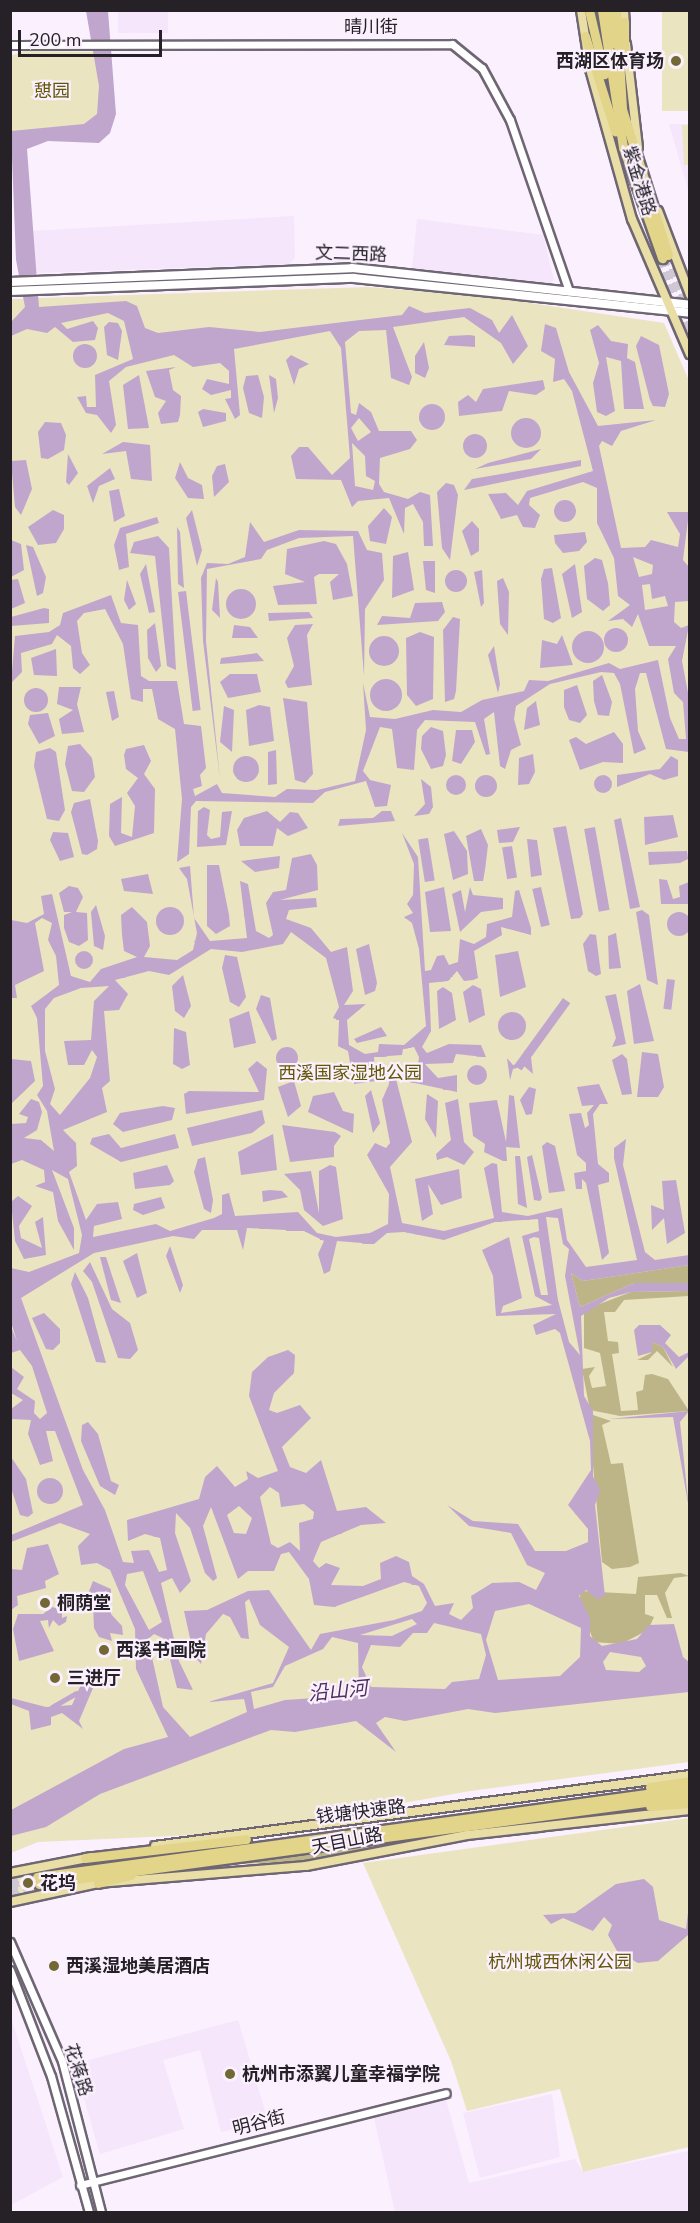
<!DOCTYPE html>
<html>
<head>
<meta charset="utf-8">
<style>
  body { margin:0 }
  #map { position:relative; width:700px; height:2223px; overflow:hidden; background:#faf0fe; font-family:"Nunito Sans","Noto Sans SC",sans-serif }
  div>[style] { position:absolute }
  .built>* { inset:0; background:#f5e6fb; transform-origin:0 0 }
  .green>* { inset:0; background:#eae4c1; transform-origin:0 0 }
  .forest>* { inset:0; background:#bdb588 }
  .water>* { inset:0; background:#c0a6cd; transform-origin:0 0 }
  .round { border-radius:50% }
  .canal>* { height:5px; margin:-2.5px; padding:0 2.5px; transform-origin:2.5px; border-radius:2.5px; background:#c0a6cd }
  .trunk-tunnel>* { height:9px; margin-top:-4.5px; transform-origin:0; background:repeating-linear-gradient(90deg,#cfc7d3 0 9px,transparent 0 13.5px) }
  .roads { filter:drop-shadow(2px 0 #6f6673) drop-shadow(-2px 0 #6f6673) drop-shadow(0 2px #6f6673) drop-shadow(0 -2px #6f6673) }
  .tertiary>* { height:7px; margin:-3.5px; padding:0 3.5px; transform-origin:3.5px; border-radius:3.5px; background:#fff }
  .secondary>* { height:8px; margin:-4px; padding:0 4px; transform-origin:4px; border-radius:4px; background:#fff }
  .primary>* { height:8px; margin:-4px; padding:0 4px; transform-origin:4px; border-radius:4px; background:#e9dfa6 }
  .trunk>* { height:9px; margin:-4.5px; padding:0 4.5px; transform-origin:4.5px; border-radius:4.5px; background:#e2d488 }
  .dots>* { width:16px; height:16px; translate:-50% -50%; box-sizing:border-box; border:3px solid #faf0fe; border-radius:50% }
  span { translate:-50% -50%; white-space:nowrap; text-align:center; line-height:1.15; -webkit-text-stroke:4.5px #faf0fe; paint-order:stroke }
  .street-label { font-size:18px; color:#252127 }
  .poi-label { font-size:18px; color:#252127; font-weight:700 }
  .right { translate:-100% -50%; text-align:right }
  .left { translate:0 -50%; text-align:left }
  .park-label { font-size:18px; color:#635707 }
  .water-label { font-size:20px; color:#512e60; font-style:italic }
  .frame { position:absolute; inset:0; border:12px solid #252127; pointer-events:none }
  .scale { position:absolute; left:18px; top:30px; width:144px; height:27px; box-sizing:border-box; border:3px solid #252127; border-top:0; padding-left:8px; font-size:18px; line-height:21px; white-space:nowrap; color:#252127; -webkit-text-stroke:4px #faf0fe; paint-order:stroke }
</style>
</head>
<body>
<div id="map">
  <div class="built">
    <div style="left:118px;top:11px;width:50px;height:22px"></div>
    <div style="clip-path:polygon(669px 124px,689px 124px,689px 194px,689px 193px)"></div>
    <div style="clip-path:polygon(294px 216px,295px 258px,289px 264px,35px 273px,32px 231px)"></div>
    <div style="clip-path:polygon(417px 219px,543px 235px,554px 280px,547px 285px,412px 268px)"></div>
    <div style="clip-path:polygon(10px 2015px,63px 2177px,11px 2205px,10px 2205px)"></div>
    <div style="clip-path:polygon(238px 2020px,268px 2121px,221px 2132px,200px 2050px,163px 2060px,184px 2129px,100px 2154px,74px 2064px)"></div>
    <div style="clip-path:polygon(552px 2094px,560px 2157px,480px 2178px,463px 2113px)"></div>
    <div style="clip-path:polygon(446px 2100px,469px 2183px,575px 2159px,583px 2172px,689px 2151px,689px 2212px,395px 2212px,374px 2118px)"></div>
  </div>
  <div class="green">
    <div style="left:662px;top:11px;width:27px;height:100px"></div>
    <div style="clip-path:polygon(24px 51px,97px 52px,103px 91px,99px 115px,88px 126px,11px 133px,10px 56px)"></div>
    <div style="clip-path:polygon(682px 125px,689px 125px,689px 165px,684px 165px)"></div>
    <div style="clip-path:polygon(368px 287px,483px 296px,664px 323px,690px 383px,689px 1762px,470px 1791px,238px 1833px,38px 1842px,11px 1853px,11px 299px)"></div>
    <div style="clip-path:polygon(689px 1818px,689px 2147px,583px 2172px,560px 2089px,467px 2111px,451px 2061px,363px 1863px)"></div>
    <div style="clip-path:polygon(35px 1872px,39px 1890px,11px 1897px,10px 1878px)"></div>
  </div>
  <div class="forest">
    <div style="clip-path:polygon(689px 1265px,689px 1283px,634px 1283px,580px 1307px,571px 1273px,583px 1281px)"></div>
    <div style="clip-path:polygon(689px 1291px,689px 1296px,624px 1300px,615px 1312px,604px 1312px,608px 1341px,618px 1342px,619px 1353px,612px 1354px,621px 1411px,638px 1410px,636px 1392px,643px 1390px,645px 1375px,652px 1374px,668px 1379px,689px 1411px,620px 1416px,590px 1410px,582px 1369px,595px 1367px,589px 1376px,592px 1388px,606px 1386px,600px 1353px,584px 1348px,584px 1310px,631px 1292px)"></div>
    <div style="clip-path:polygon(652px 1342px,663px 1347px,673px 1367px,657px 1351px,648px 1360px,637px 1360px,651px 1353px)"></div>
    <div style="clip-path:polygon(593px 1415px,611px 1421px,602px 1425px,611px 1464px,623px 1463px,639px 1563px,630px 1567px,612px 1569px,602px 1562px,589px 1422px)"></div>
    <div style="clip-path:polygon(681px 1573px,689px 1576px,674px 1578px,665px 1593px,672px 1618px,667px 1618px,657px 1595px,645px 1595px,645px 1614px,654px 1617px,648px 1630px,621px 1644px,594px 1642px,579px 1603px,581px 1591px,636px 1594px,638px 1577px)"></div>
    <div style="clip-path:polygon(437px 1834px,328px 1860px,220px 1865px,290px 1853px)"></div>
  </div>
  <div class="water">
    <div style="clip-path:polygon(evenodd,86px 11px,108px 11px,116px 114px,110px 133px,99px 143px,48px 141px,27px 149px,39px 307px,126px 301px,137px 306px,145px 328px,158px 333px,209px 327px,260px 332px,402px 315px,409px 306px,425px 313px,470px 308px,492px 320px,499px 333px,512px 315px,528px 346px,513px 364px,501px 343px,464px 317px,393px 327px,412px 377px,409px 385px,391px 378px,386px 330px,359px 331px,345px 342px,351px 413px,356px 415px,359px 403px,371px 412px,379px 431px,411px 431px,417px 440px,410px 449px,380px 458px,379px 484px,384px 492px,408px 499px,420px 492px,430px 495px,433px 546px,424px 546px,423px 522px,413px 504px,405px 508px,404px 534px,389px 498px,358px 501px,352px 507px,341px 480px,296px 479px,291px 456px,299px 447px,308px 447px,332px 475px,350px 458px,341px 348px,330px 331px,234px 349px,240px 415px,235px 419px,225px 399px,231px 398px,231px 390px,211px 395px,202px 389px,207px 379px,229px 384px,229px 371px,220px 363px,193px 367px,174px 355px,126px 367px,109px 381px,116px 425px,111px 433px,97px 415px,86px 413px,77px 397px,86px 396px,87px 407px,96px 407px,95px 375px,133px 359px,124px 321px,108px 313px,61px 323px,67px 329px,93px 321px,98px 328px,95px 340px,73px 342px,55px 327px,47px 333px,27px 329px,11px 336px,11px 322px,25px 307px,16px 260px,11px 131px,84px 124px,97px 114px,99px 86px,86px 11px,359px 418px,371px 432px,358px 441px,351px 428px,359px 418px,86px 11px,352px 443px,365px 456px,366px 476px,375px 481px,373px 490px,355px 486px,352px 443px)"></div>
    <div style="clip-path:polygon(109px 322px,118px 323px,122px 331px,118px 360px,107px 355px,104px 327px)"></div>
    <div style="clip-path:polygon(evenodd,545px 324px,556px 328px,569px 372px,598px 426px,656px 420px,621px 431px,612px 446px,602px 441px,599px 446px,621px 548px,645px 547px,651px 540px,678px 547px,680px 534px,667px 512px,689px 512px,683px 560px,689px 567px,689px 601px,675px 602px,674px 622px,681px 628px,689px 625px,682px 661px,689px 698px,689px 752px,666px 749px,646px 673px,640px 673px,635px 689px,638px 731px,646px 749px,634px 754px,620px 684px,614px 673px,601px 672px,550px 684px,516px 706px,514px 719px,521px 745px,511px 750px,505px 769px,500px 766px,494px 712px,484px 719px,490px 754px,486px 755px,475px 722px,425px 720px,417px 730px,414px 770px,397px 768px,392px 729px,380px 727px,363px 771px,370px 780px,391px 785px,387px 806px,375px 807px,366px 781px,325px 792px,313px 803px,196px 801px,191px 807px,189px 854px,177px 862px,182px 799px,175px 729px,158px 719px,152px 689px,143px 689px,143px 702px,131px 699px,123px 644px,105px 609px,84px 613px,77px 621px,82px 653px,90px 665px,80px 674px,73px 668px,71px 646px,57px 635px,52px 644px,21px 653px,22px 672px,11px 683px,15px 636px,49px 632px,60px 625px,63px 613px,111px 595px,121px 623px,138px 625px,141px 676px,149px 681px,177px 681px,184px 724px,201px 726px,206px 768px,200px 775px,202px 786px,193px 789px,195px 796px,217px 784px,222px 793px,275px 797px,287px 789px,317px 790px,355px 781px,366px 730px,363px 683px,370px 717px,395px 719px,433px 710px,461px 712px,482px 700px,524px 691px,529px 680px,548px 681px,609px 663px,620px 669px,658px 660px,670px 718px,679px 739px,686px 739px,683px 702px,674px 693px,668px 659px,676px 646px,649px 646px,638px 614px,632px 627px,623px 619px,608px 621px,630px 605px,618px 596px,614px 558px,597px 523px,597px 488px,583px 482px,530px 498px,529px 505px,540px 515px,535px 528px,523px 527px,517px 515px,501px 519px,488px 494px,506px 493px,518px 505px,527px 491px,593px 471px,572px 391px,564px 379px,553px 382px,555px 359px,541px 351px,545px 324px,633px 557px,653px 565px,652px 574px,639px 577px,633px 557px,545px 324px,650px 584px,652px 599px,665px 596px,668px 606px,645px 610px,642px 585px,650px 584px)"></div>
    <div style="clip-path:polygon(598px 325px,611px 341px,628px 344px,627px 358px,635px 362px,644px 409px,624px 409px,621px 361px,606px 357px,615px 411px,606px 416px,597px 412px,593px 383px,599px 363px,590px 330px)"></div>
    <div style="clip-path:polygon(470px 335px,475px 336px,475px 347px,444px 345px,449px 336px)"></div>
    <div style="clip-path:polygon(641px 336px,659px 345px,669px 394px,665px 407px,653px 406px,650px 400px,636px 346px)"></div>
    <div style="clip-path:polygon(424px 342px,429px 368px,425px 378px,415px 373px,415px 356px)"></div>
    <div class="round" style="left:73px;top:344px;width:24px;height:24px"></div>
    <div style="clip-path:polygon(291px 355px,309px 364px,299px 369px,294px 385px,286px 360px)"></div>
    <div style="clip-path:polygon(176px 367px,169px 370px,173px 390px,181px 396px,180px 415px,178px 422px,161px 424px,158px 413px,166px 401px,155px 397px,146px 371px)"></div>
    <div style="clip-path:polygon(139px 375px,149px 428px,128px 429px,123px 385px)"></div>
    <div style="clip-path:polygon(258px 375px,264px 397px,262px 418px,249px 413px,243px 388px,246px 376px)"></div>
    <div style="clip-path:polygon(269px 375px,276px 379px,278px 398px,274px 413px)"></div>
    <div style="clip-path:polygon(543px 380px,545px 389px,536px 395px,509px 391px,502px 411px,459px 416px,458px 402px,468px 395px,476px 402px,483px 389px)"></div>
    <div class="round" style="left:419px;top:404px;width:26px;height:26px"></div>
    <div style="clip-path:polygon(203px 409px,226px 413px,226px 421px,203px 427px,198px 412px)"></div>
    <div class="round" style="left:511px;top:418px;width:30px;height:30px"></div>
    <div style="clip-path:polygon(45px 422px,61px 423px,66px 435px,64px 450px,48px 459px,41px 458px,38px 432px)"></div>
    <div class="round" style="left:463px;top:434px;width:24px;height:24px"></div>
    <div style="clip-path:polygon(123px 442px,150px 445px,152px 481px,131px 479px,126px 451px,102px 454px)"></div>
    <div style="clip-path:polygon(541px 449px,531px 459px,475px 469px,488px 463px)"></div>
    <div style="clip-path:polygon(68px 454px,78px 473px,69px 485px,66px 482px)"></div>
    <div style="clip-path:polygon(26px 460px,32px 489px,21px 515px,15px 507px,11px 461px)"></div>
    <div style="clip-path:polygon(581px 460px,581px 466px,464px 490px,472px 479px)"></div>
    <div style="clip-path:polygon(180px 462px,188px 478px,202px 485px,204px 499px,188px 498px,175px 478px)"></div>
    <div style="clip-path:polygon(225px 464px,229px 482px,214px 497px,212px 476px,217px 466px)"></div>
    <div style="clip-path:polygon(110px 468px,115px 479px,99px 486px,93px 503px,87px 486px)"></div>
    <div style="clip-path:polygon(446px 483px,454px 485px,458px 495px,450px 560px,442px 548px,437px 492px)"></div>
    <div style="clip-path:polygon(119px 489px,125px 516px,114px 522px,109px 491px)"></div>
    <div class="round" style="left:554px;top:500px;width:22px;height:22px"></div>
    <div style="clip-path:polygon(384px 508px,392px 517px,386px 544px,370px 541px,368px 526px)"></div>
    <div style="clip-path:polygon(53px 510px,64px 515px,64px 529px,56px 543px,38px 545px,28px 527px)"></div>
    <div style="clip-path:polygon(192px 510px,202px 550px,197px 566px,186px 518px)"></div>
    <div style="clip-path:polygon(157px 517px,159px 523px,126px 534px,129px 567px,119px 570px,114px 545px,120px 528px)"></div>
    <div style="clip-path:polygon(472px 521px,479px 529px,479px 551px,471px 556px,462px 531px)"></div>
    <div style="clip-path:polygon(250px 522px,264px 542px,299px 530px,358px 531px,367px 550px,382px 553px,384px 580px,365px 609px,364px 676px,353px 536px,299px 538px,267px 550px,261px 559px,207px 569px,206px 641px,220px 779px,203px 641px,201px 578px,207px 563px,228px 564px,245px 557px)"></div>
    <div style="clip-path:polygon(177px 527px,180px 532px,184px 588px,178px 584px)"></div>
    <div style="clip-path:polygon(585px 532px,587px 542px,579px 551px,563px 553px,555px 543px,554px 535px)"></div>
    <div style="clip-path:polygon(158px 536px,169px 548px,176px 670px,167px 666px,155px 556px,130px 553px,134px 542px)"></div>
    <div style="clip-path:polygon(11px 540px,21px 544px,24px 570px,11px 577px)"></div>
    <div style="clip-path:polygon(324px 541px,336px 544px,347px 564px,353px 596px,333px 600px,330px 582px,339px 574px,319px 574px,314px 577px,317px 604px,278px 605px,273px 586px,305px 582px,285px 574px,287px 549px)"></div>
    <div style="clip-path:polygon(26px 545px,33px 547px,46px 577px,43px 593px,37px 596px)"></div>
    <div style="clip-path:polygon(408px 552px,414px 590px,392px 598px,393px 556px)"></div>
    <div style="clip-path:polygon(595px 558px,602px 560px,608px 583px,610px 605px,603px 611px,587px 599px,584px 566px)"></div>
    <div style="clip-path:polygon(423px 561px,435px 561px,435px 593px,426px 590px)"></div>
    <div style="clip-path:polygon(146px 564px,155px 612px,149px 613px,140px 574px)"></div>
    <div style="clip-path:polygon(575px 564px,582px 612px,572px 618px,562px 574px)"></div>
    <div style="clip-path:polygon(552px 568px,561px 618px,553px 623px,544px 619px,541px 579px,544px 569px)"></div>
    <div class="round" style="left:445px;top:570px;width:22px;height:22px"></div>
    <div style="clip-path:polygon(482px 570px,484px 603px,481px 607px,474px 572px)"></div>
    <div style="clip-path:polygon(216px 578px,218px 582px,220px 618px,212px 610px)"></div>
    <div style="clip-path:polygon(503px 578px,509px 592px,508px 635px,500px 624px,497px 581px)"></div>
    <div style="clip-path:polygon(18px 579px,25px 603px,11px 609px,11px 580px)"></div>
    <div style="clip-path:polygon(127px 580px,136px 604px,129px 610px,124px 600px)"></div>
    <div class="round" style="left:226px;top:589px;width:30px;height:30px"></div>
    <div style="left:186px;top:591px;width:120px;height:8px;rotate:83deg"></div>
    <div style="clip-path:polygon(442px 602px,445px 612px,438px 621px,377px 625px,382px 616px,410px 618px,415px 603px)"></div>
    <div style="clip-path:polygon(44px 608px,49px 609px,49px 623px,11px 626px,11px 617px)"></div>
    <div style="clip-path:polygon(268px 613px,309px 612px,313px 618px,269px 621px)"></div>
    <div style="clip-path:polygon(453px 617px,460px 619px,456px 691px,454px 699px,445px 702px,443px 630px)"></div>
    <div style="clip-path:polygon(155px 623px,161px 666px,156px 672px,148px 658px,147px 630px)"></div>
    <div style="clip-path:polygon(313px 624px,307px 635px,312px 685px,288px 688px,285px 682px,294px 666px,287px 638px,295px 625px)"></div>
    <div style="clip-path:polygon(234px 625px,250px 627px,258px 638px,232px 638px)"></div>
    <div class="round" style="left:604px;top:628px;width:24px;height:24px"></div>
    <div class="round" style="left:572px;top:631px;width:32px;height:32px"></div>
    <div style="clip-path:polygon(420px 632px,434px 637px,433px 699px,416px 706px,407px 695px,406px 638px)"></div>
    <div style="clip-path:polygon(562px 635px,573px 665px,540px 668px,542px 640px,557px 644px)"></div>
    <div class="round" style="left:369px;top:636px;width:30px;height:30px"></div>
    <div style="clip-path:polygon(494px 646px,500px 684px,498px 693px,488px 655px)"></div>
    <div style="clip-path:polygon(56px 649px,57px 676px,34px 675px,31px 658px)"></div>
    <div style="clip-path:polygon(257px 653px,264px 661px,220px 664px,221px 658px)"></div>
    <div style="clip-path:polygon(230px 674px,257px 674px,261px 692px,228px 698px,220px 682px)"></div>
    <div style="clip-path:polygon(602px 675px,612px 702px,609px 716px,598px 715px,594px 701px,593px 681px)"></div>
    <div class="round" style="left:370px;top:679px;width:32px;height:32px"></div>
    <div style="clip-path:polygon(577px 685px,587px 715px,580px 723px,569px 720px,564px 707px,564px 690px)"></div>
    <div style="clip-path:polygon(59px 687px,81px 687px,77px 704px,84px 732px,62px 734px,59px 719px,73px 710px,57px 704px)"></div>
    <div class="round" style="left:24px;top:688px;width:24px;height:24px"></div>
    <div style="clip-path:polygon(114px 691px,119px 717px,112px 721px,106px 692px)"></div>
    <div style="clip-path:polygon(283px 698px,307px 702px,313px 774px,305px 783px,295px 780px)"></div>
    <div style="clip-path:polygon(536px 701px,540px 725px,524px 730px,527px 708px)"></div>
    <div style="clip-path:polygon(259px 705px,270px 707px,274px 741px,249px 746px,246px 710px)"></div>
    <div style="clip-path:polygon(224px 706px,234px 710px,232px 752px,220px 742px)"></div>
    <div style="clip-path:polygon(48px 713px,55px 736px,39px 744px,28px 724px,30px 715px)"></div>
    <div style="clip-path:polygon(431px 727px,443px 731px,446px 755px,443px 766px,431px 769px,421px 749px,422px 736px)"></div>
    <div style="clip-path:polygon(456px 730px,472px 730px,475px 742px,461px 764px,452px 761px)"></div>
    <div style="clip-path:polygon(614px 732px,623px 744px,623px 763px,603px 762px,580px 770px,569px 740px,576px 737px,586px 744px)"></div>
    <div style="clip-path:polygon(80px 744px,92px 758px,95px 777px,84px 792px,72px 791px,65px 764px,68px 746px)"></div>
    <div style="clip-path:polygon(144px 745px,151px 761px,144px 774px,155px 789px,154px 833px,115px 846px,109px 836px,110px 804px,122px 797px,121px 833px,132px 837px,135px 806px,127px 793px,138px 778px,126px 769px,124px 755px,126px 749px)"></div>
    <div style="clip-path:polygon(50px 748px,56px 752px,65px 810px,59px 821px,47px 819px,34px 766px,36px 752px)"></div>
    <div style="clip-path:polygon(276px 750px,277px 784px,268px 785px,268px 752px)"></div>
    <div style="clip-path:polygon(533px 754px,535px 772px,529px 784px,518px 785px,519px 758px)"></div>
    <div style="clip-path:polygon(671px 756px,678px 760px,678px 776px,664px 780px,650px 774px,617px 787px,617px 775px,660px 769px)"></div>
    <div class="round" style="left:233px;top:756px;width:26px;height:26px"></div>
    <div class="round" style="left:594px;top:775px;width:18px;height:18px"></div>
    <div class="round" style="left:446px;top:775px;width:20px;height:20px"></div>
    <div class="round" style="left:475px;top:775px;width:22px;height:22px"></div>
    <div style="clip-path:polygon(421px 779px,431px 787px,433px 807px,429px 814px,414px 816px,425px 804px)"></div>
    <div style="clip-path:polygon(90px 799px,98px 841px,97px 849px,87px 855px,82px 854px,71px 812px,74px 803px)"></div>
    <div style="clip-path:polygon(204px 807px,210px 810px,207px 835px,211px 839px,220px 837px,222px 812px,232px 811px,226px 845px,197px 847px,198px 811px)"></div>
    <div style="clip-path:polygon(267px 811px,280px 822px,290px 812px,298px 813px,308px 828px,288px 836px,277px 828px,273px 846px,240px 846px,237px 830px,244px 818px)"></div>
    <div style="clip-path:polygon(382px 811px,391px 811px,395px 821px,338px 826px,340px 819px,373px 818px)"></div>
    <div style="clip-path:polygon(673px 815px,678px 837px,645px 845px,644px 817px)"></div>
    <div style="clip-path:polygon(621px 818px,640px 907px,630px 909px,614px 820px)"></div>
    <div style="clip-path:polygon(566px 826px,583px 914px,580px 918px,571px 919px,553px 828px)"></div>
    <div style="clip-path:polygon(520px 827px,513px 842px,499px 843px,497px 830px)"></div>
    <div style="left:595px;top:827px;width:84px;height:11px;rotate:80deg"></div>
    <div style="clip-path:polygon(481px 829px,488px 845px,485px 870px,483px 881px,474px 881px,466px 836px)"></div>
    <div style="clip-path:polygon(454px 831px,467px 851px,468px 874px,453px 880px,444px 834px)"></div>
    <div style="clip-path:polygon(53px 832px,68px 833px,74px 857px,60px 861px,50px 840px)"></div>
    <div style="clip-path:polygon(evenodd,402px 833px,418px 857px,425px 971px,431px 970px,437px 956px,444px 955px,449px 965px,458px 962px,460px 939px,474px 944px,486px 937px,487px 924px,512px 917px,515px 891px,519px 890px,531px 928px,531px 935px,501px 927px,502px 935px,474px 951px,478px 978px,473px 980px,464px 981px,457px 971px,448px 981px,429px 983px,431px 1031px,422px 1047px,427px 1053px,449px 1044px,481px 1045px,486px 1057px,456px 1054px,453px 1063px,425px 1064px,438px 1078px,457px 1075px,457px 1092px,396px 1079px,412px 1142px,390px 1167px,402px 1223px,444px 1231px,494px 1218px,484px 1168px,492px 1163px,497px 1164px,502px 1212px,528px 1216px,562px 1208px,567px 1240px,586px 1267px,637px 1260px,614px 1158px,614px 1148px,626px 1139px,623px 1165px,645px 1252px,655px 1260px,689px 1255px,689px 1265px,583px 1281px,571px 1273px,580px 1307px,634px 1283px,689px 1283px,689px 1291px,631px 1292px,609px 1298px,581px 1316px,584px 1396px,593px 1411px,593px 1476px,600px 1490px,595px 1505px,605px 1596px,597px 1599px,586px 1590px,579px 1596px,590px 1618px,590px 1636px,602px 1646px,637px 1639px,649px 1625px,674px 1624px,683px 1657px,689px 1662px,689px 1692px,495px 1713px,468px 1709px,405px 1721px,385px 1717px,376px 1723px,396px 1752px,356px 1721px,295px 1732px,271px 1730px,100px 1794px,46px 1827px,11px 1836px,11px 1810px,124px 1749px,168px 1737px,136px 1669px,135px 1629px,110px 1570px,97px 1563px,81px 1565px,78px 1546px,90px 1534px,60px 1523px,11px 1542px,11px 1535px,83px 1505px,55px 1431px,46px 1431px,53px 1461px,40px 1465px,28px 1434px,31px 1420px,11px 1419px,11px 1409px,23px 1400px,11px 1393px,11px 1367px,24px 1377px,17px 1389px,35px 1401px,34px 1413px,40px 1419px,47px 1413px,32px 1366px,20px 1350px,11px 1353px,11px 1327px,17px 1341px,11px 1322px,11px 1268px,29px 1272px,79px 1253px,82px 1235px,68px 1179px,52px 1170px,74px 1228px,74px 1250px,58px 1221px,53px 1192px,35px 1186px,45px 1182px,44px 1170px,22px 1160px,11px 1164px,11px 1124px,26px 1123px,28px 1117px,19px 1114px,31px 1099px,39px 1102px,42px 1112px,37px 1130px,24px 1138px,41px 1140px,54px 1151px,47px 1111px,37px 1095px,43px 1086px,37px 1018px,31px 1006px,59px 985px,56px 956px,48px 940px,52px 923px,42px 918px,35px 923px,44px 971px,15px 985px,17px 998px,11px 998px,11px 920px,27px 923px,44px 914px,41px 896px,52px 894px,71px 976px,90px 982px,101px 969px,137px 957px,124px 951px,122px 935px,121px 915px,132px 907px,147px 922px,150px 946px,144px 957px,177px 960px,193px 950px,197px 933px,187px 879px,179px 868px,190px 866px,194px 918px,210px 941px,247px 938px,240px 881px,248px 884px,256px 931px,269px 938px,273px 935px,266px 903px,273px 892px,286px 890px,292px 858px,311px 854px,317px 865px,318px 890px,280px 900px,316px 898px,317px 907px,289px 910px,286px 919px,311px 928px,331px 952px,347px 947px,353px 991px,344px 1005px,366px 1004px,347px 1020px,349px 1045px,365px 1054px,378px 1052px,379px 1044px,404px 1045px,426px 1026px,419px 949px,412px 923px,404px 917px,413px 913px,407px 904px,413px 895px,414px 864px,402px 833px,291px 932px,326px 958px,339px 1007px,333px 1018px,339px 1020px,338px 1046px,348px 1051px,354px 1084px,376px 1081px,374px 1057px,402px 1055px,403px 1049px,414px 1047px,419px 1057px,417px 1072px,388px 1067px,389px 1084px,382px 1100px,390px 1143px,386px 1148px,375px 1143px,367px 1155px,389px 1194px,388px 1224px,370px 1233px,336px 1237px,317px 1233px,298px 1212px,235px 1216px,229px 1193px,222px 1195px,222px 1214px,214px 1218px,170px 1231px,156px 1224px,93px 1237px,94px 1226px,122px 1219px,118px 1202px,97px 1204px,86px 1220px,69px 1172px,77px 1166px,76px 1143px,63px 1130px,107px 1112px,102px 1088px,110px 1081px,104px 1011px,119px 1010px,128px 994px,115px 980px,149px 971px,169px 975px,211px 949px,242px 952px,283px 944px,291px 932px,402px 833px,109px 986px,94px 1001px,91px 1040px,64px 1041px,68px 1065px,84px 1065px,92px 1050px,97px 1057px,90px 1078px,60px 1115px,50px 1104px,55px 1089px,45px 1051px,45px 1009px,54px 998px,81px 988px,109px 986px,402px 833px,546px 1217px,558px 1218px,563px 1244px,569px 1249px,565px 1276px,580px 1355px,569px 1342px,558px 1300px,546px 1217px,402px 833px,538px 1219px,539px 1231px,522px 1236px,535px 1296px,552px 1305px,501px 1313px,503px 1306px,522px 1298px,509px 1237px,482px 1250px,493px 1276px,496px 1316px,556px 1314px,533px 1325px,536px 1335px,555px 1329px,560px 1333px,590px 1441px,591px 1470px,568px 1505px,588px 1529px,588px 1542px,566px 1551px,535px 1551px,518px 1524px,473px 1521px,447px 1505px,469px 1526px,511px 1533px,527px 1565px,545px 1573px,536px 1590px,519px 1582px,492px 1583px,471px 1596px,473px 1608px,461px 1620px,449px 1614px,454px 1603px,435px 1606px,424px 1584px,412px 1576px,409px 1562px,396px 1556px,380px 1563px,381px 1579px,363px 1586px,331px 1585px,340px 1568px,326px 1563px,319px 1568px,313px 1561px,321px 1542px,361px 1525px,386px 1523px,366px 1507px,337px 1511px,321px 1460px,306px 1473px,290px 1467px,282px 1447px,311px 1418px,300px 1405px,277px 1413px,269px 1410px,274px 1393px,294px 1373px,295px 1355px,288px 1350px,268px 1357px,252px 1372px,249px 1396px,278px 1471px,258px 1478px,246px 1471px,248px 1479px,235px 1487px,217px 1466px,205px 1477px,199px 1499px,127px 1520px,128px 1541px,145px 1534px,160px 1538px,167px 1570px,159px 1572px,149px 1550px,131px 1551px,134px 1563px,123px 1562px,105px 1510px,83px 1470px,21px 1298px,94px 1253px,173px 1236px,194px 1239px,202px 1230px,237px 1230px,243px 1250px,247px 1228px,304px 1231px,324px 1241px,318px 1254px,324px 1274px,330px 1271px,337px 1241px,374px 1244px,387px 1233px,404px 1232px,444px 1240px,495px 1222px,538px 1219px,402px 833px,534px 1237px,539px 1238px,548px 1295px,541px 1295px,529px 1239px,534px 1237px,402px 833px,270px 1487px,279px 1493px,281px 1507px,304px 1504px,314px 1512px,313px 1519px,299px 1523px,300px 1551px,290px 1542px,278px 1548px,271px 1544px,260px 1497px,270px 1487px,402px 833px,239px 1506px,252px 1518px,246px 1534px,234px 1533px,227px 1515px,239px 1506px,402px 833px,211px 1507px,238px 1579px,248px 1571px,274px 1571px,281px 1554px,289px 1552px,309px 1579px,314px 1605px,334px 1607px,404px 1582px,419px 1586px,427px 1603px,422px 1611px,394px 1620px,320px 1634px,311px 1650px,269px 1590px,248px 1591px,207px 1610px,184px 1611px,194px 1656px,201px 1664px,206px 1634px,223px 1614px,230px 1617px,241px 1638px,249px 1639px,245px 1602px,249px 1599px,260px 1625px,289px 1647px,273px 1683px,208px 1702px,244px 1699px,247px 1712px,190px 1737px,163px 1707px,148px 1639px,154px 1634px,165px 1639px,177px 1688px,193px 1690px,179px 1661px,161px 1583px,172px 1578px,180px 1593px,191px 1581px,175px 1533px,176px 1513px,190px 1528px,205px 1573px,213px 1581px,217px 1578px,203px 1526px,211px 1507px,402px 833px,143px 1571px,162px 1622px,149px 1630px,125px 1585px,127px 1574px,143px 1571px,402px 833px,529px 1604px,581px 1628px,580px 1657px,560px 1676px,498px 1680px,486px 1640px,495px 1611px,529px 1604px,402px 833px,412px 1619px,417px 1624px,392px 1636px,360px 1635px,412px 1619px,402px 833px,434px 1623px,481px 1634px,486px 1655px,479px 1679px,452px 1682px,445px 1689px,371px 1687px,362px 1667px,371px 1645px,400px 1647px,413px 1633px,427px 1633px,434px 1623px,402px 833px,332px 1637px,358px 1643px,359px 1695px,285px 1700px,254px 1709px,251px 1692px,273px 1687px,285px 1666px,323px 1649px,332px 1637px,402px 833px,610px 1652px,641px 1657px,646px 1666px,639px 1672px,606px 1670px,603px 1662px,610px 1652px)"></div>
    <div style="left:428px;top:838px;width:43px;height:10px;rotate:81deg"></div>
    <div style="clip-path:polygon(527px 839px,537px 840px,542px 875px,531px 877px)"></div>
    <div style="left:512px;top:846px;width:32px;height:10px;rotate:81deg"></div>
    <div style="clip-path:polygon(687px 851px,688px 859px,680px 863px,649px 865px,648px 852px)"></div>
    <div style="clip-path:polygon(280px 856px,279px 868px,255px 872px,241px 861px)"></div>
    <div style="clip-path:polygon(207px 865px,219px 865px,229px 915px,230px 926px,216px 934px,207px 926px)"></div>
    <div style="clip-path:polygon(148px 874px,153px 894px,124px 891px,121px 879px)"></div>
    <div style="clip-path:polygon(659px 879px,667px 880px,673px 899px,680px 897px,679px 886px,689px 882px,689px 904px,661px 904px)"></div>
    <div style="clip-path:polygon(69px 886px,78px 888px,83px 897px,76px 912px,87px 913px,88px 940px,79px 946px,69px 942px,64px 928px,64px 915px,72px 912px,64px 912px,59px 893px)"></div>
    <div style="clip-path:polygon(444px 887px,451px 931px,430px 932px,425px 892px)"></div>
    <div style="clip-path:polygon(470px 887px,473px 895px,503px 898px,503px 909px,481px 912px,460px 932px,452px 894px,461px 890px,465px 912px)"></div>
    <div style="left:541px;top:887px;width:39px;height:9px;rotate:77deg"></div>
    <div style="clip-path:polygon(96px 905px,105px 936px,103px 950px,94px 946px,91px 912px)"></div>
    <div class="round" style="left:156px;top:907px;width:28px;height:28px"></div>
    <div style="clip-path:polygon(642px 910px,649px 915px,658px 985px,647px 980px,636px 912px)"></div>
    <div class="round" style="left:667px;top:912px;width:24px;height:24px"></div>
    <div style="clip-path:polygon(616px 933px,621px 968px,609px 969px,608px 936px)"></div>
    <div style="clip-path:polygon(590px 934px,596px 935px,601px 974px,596px 976px,588px 971px,583px 944px)"></div>
    <div style="clip-path:polygon(369px 944px,377px 983px,375px 991px,365px 995px,356px 949px)"></div>
    <div style="clip-path:polygon(518px 951px,526px 987px,500px 997px,495px 955px)"></div>
    <div class="round" style="left:75px;top:951px;width:18px;height:18px"></div>
    <div style="clip-path:polygon(225px 955px,237px 957px,246px 997px,239px 1007px,230px 1002px,222px 968px)"></div>
    <div style="clip-path:polygon(183px 975px,191px 1006px,184px 1018px,175px 1011px,172px 986px)"></div>
    <div style="left:667px;top:979px;width:8px;height:30px;rotate:7deg"></div>
    <div style="clip-path:polygon(640px 984px,654px 1041px,634px 1044px,627px 991px)"></div>
    <div style="clip-path:polygon(473px 985px,481px 989px,485px 1015px,469px 1023px,463px 992px)"></div>
    <div style="clip-path:polygon(443px 987px,452px 993px,456px 1020px,439px 1029px,437px 991px)"></div>
    <div style="clip-path:polygon(616px 994px,626px 1044px,612px 1047px,616px 1038px,605px 996px)"></div>
    <div style="clip-path:polygon(261px 995px,270px 998px,277px 1039px,272px 1041px,256px 1009px)"></div>
    <div style="left:563px;top:998px;width:9px;height:83px;rotate:36deg"></div>
    <div style="clip-path:polygon(249px 1011px,256px 1043px,234px 1048px,229px 1019px)"></div>
    <div class="round" style="left:498px;top:1012px;width:28px;height:28px"></div>
    <div style="clip-path:polygon(381px 1027px,387px 1036px,357px 1043px,354px 1039px)"></div>
    <div style="clip-path:polygon(174px 1028px,186px 1032px,190px 1065px,182px 1069px,173px 1064px)"></div>
    <div class="round" style="left:276px;top:1047px;width:22px;height:22px"></div>
    <div style="clip-path:polygon(530px 1049px,533px 1074px,524px 1066px,513px 1069px,510px 1080px,507px 1058px,513px 1065px,525px 1063px,524px 1051px)"></div>
    <div style="clip-path:polygon(642px 1052px,658px 1054px,664px 1087px,658px 1097px,637px 1097px)"></div>
    <div style="clip-path:polygon(622px 1054px,627px 1059px,632px 1094px,622px 1095px,612px 1060px)"></div>
    <div style="clip-path:polygon(11px 1059px,31px 1061px,35px 1081px,11px 1104px)"></div>
    <div style="clip-path:polygon(257px 1061px,267px 1069px,264px 1100px,186px 1114px,184px 1094px,189px 1091px,259px 1092px,248px 1069px)"></div>
    <div class="round" style="left:467px;top:1065px;width:20px;height:20px"></div>
    <div style="clip-path:polygon(294px 1081px,301px 1106px,288px 1117px,278px 1087px)"></div>
    <div style="clip-path:polygon(599px 1084px,608px 1104px,600px 1104px,593px 1114px,598px 1164px,609px 1173px,609px 1182px,598px 1185px,609px 1253px,602px 1260px,586px 1183px,582px 1179px,582px 1189px,576px 1189px,574px 1173px,586px 1171px,586px 1163px,577px 1155px,569px 1114px,581px 1113px,585px 1128px,589px 1125px,587px 1113px,594px 1105px,582px 1106px,577px 1087px)"></div>
    <div style="clip-path:polygon(529px 1087px,536px 1089px,532px 1114px,526px 1115px,520px 1100px)"></div>
    <div style="clip-path:polygon(371px 1090px,380px 1123px,373px 1133px,365px 1096px)"></div>
    <div style="clip-path:polygon(334px 1092px,343px 1111px,354px 1114px,353px 1133px,308px 1112px,313px 1096px)"></div>
    <div style="clip-path:polygon(427px 1094px,438px 1101px,436px 1138px,425px 1119px)"></div>
    <div style="clip-path:polygon(509px 1095px,514px 1096px,520px 1148px,506px 1147px,507px 1161px,503px 1161px,484px 1152px,485px 1144px,473px 1136px,469px 1103px,497px 1100px,506px 1142px)"></div>
    <div style="clip-path:polygon(458px 1099px,464px 1142px,474px 1152px,464px 1165px,447px 1157px,437px 1160px,436px 1154px,451px 1140px,445px 1103px)"></div>
    <div style="clip-path:polygon(163px 1106px,175px 1108px,172px 1120px,123px 1132px,113px 1124px,120px 1113px)"></div>
    <div style="clip-path:polygon(262px 1110px,265px 1123px,252px 1133px,192px 1146px,187px 1128px)"></div>
    <div style="clip-path:polygon(282px 1125px,335px 1132px,341px 1136px,334px 1146px,334px 1157px,290px 1162px)"></div>
    <div style="clip-path:polygon(109px 1134px,121px 1148px,175px 1134px,179px 1148px,121px 1162px,90px 1144px,92px 1138px)"></div>
    <div style="clip-path:polygon(273px 1134px,277px 1170px,241px 1175px,238px 1152px)"></div>
    <div style="clip-path:polygon(547px 1142px,555px 1146px,565px 1191px,549px 1193px,542px 1146px)"></div>
    <div style="clip-path:polygon(532px 1155px,542px 1198px,540px 1201px,534px 1200px,527px 1157px)"></div>
    <div style="clip-path:polygon(515px 1156px,520px 1156px,527px 1208px,518px 1204px)"></div>
    <div style="clip-path:polygon(205px 1157px,213px 1200px,211px 1213px,204px 1209px,194px 1172px,198px 1159px)"></div>
    <div style="clip-path:polygon(167px 1165px,174px 1181px,170px 1185px,135px 1189px,133px 1173px)"></div>
    <div style="clip-path:polygon(330px 1165px,336px 1167px,343px 1219px,323px 1226px,304px 1210px,300px 1190px,284px 1174px,311px 1171px,319px 1213px,319px 1171px)"></div>
    <div style="clip-path:polygon(459px 1169px,462px 1198px,441px 1205px,428px 1184px,433px 1214px,422px 1221px,415px 1179px)"></div>
    <div style="clip-path:polygon(676px 1180px,685px 1233px,667px 1244px,664px 1218px,652px 1230px,651px 1205px,664px 1210px,662px 1181px)"></div>
    <div style="clip-path:polygon(270px 1190px,282px 1191px,288px 1197px,263px 1202px,262px 1191px)"></div>
    <div style="clip-path:polygon(18px 1196px,32px 1206px,19px 1226px,21px 1238px,42px 1248px,35px 1222px,43px 1217px,46px 1255px,24px 1259px,15px 1241px,11px 1202px)"></div>
    <div style="clip-path:polygon(161px 1197px,165px 1208px,143px 1215px,133px 1210px,134px 1204px)"></div>
    <div style="clip-path:polygon(170px 1246px,183px 1285px,180px 1293px,166px 1256px)"></div>
    <div style="clip-path:polygon(137px 1253px,147px 1293px,137px 1298px,123px 1261px)"></div>
    <div style="clip-path:polygon(100px 1257px,106px 1257px,121px 1303px,111px 1300px)"></div>
    <div style="clip-path:polygon(90px 1262px,112px 1309px,130px 1323px,138px 1350px,130px 1359px,118px 1358px,92px 1282px,83px 1271px)"></div>
    <div style="clip-path:polygon(75px 1272px,88px 1298px,106px 1363px,96px 1362px,71px 1284px)"></div>
    <div style="clip-path:polygon(44px 1313px,60px 1329px,60px 1343px,53px 1350px,46px 1349px,32px 1318px)"></div>
    <div style="clip-path:polygon(639px 1325px,660px 1325px,671px 1335px,665px 1343px,679px 1357px,689px 1352px,689px 1356px,676px 1369px,663px 1347px,652px 1342px,652px 1352px,638px 1356px,634px 1330px)"></div>
    <div style="clip-path:polygon(689px 1411px,680px 1422px,689px 1509px,673px 1417px,609px 1419px)"></div>
    <div style="clip-path:polygon(88px 1422px,98px 1434px,111px 1481px,119px 1485px,115px 1495px,100px 1486px,81px 1441px,82px 1425px)"></div>
    <div style="clip-path:polygon(11px 1457px,26px 1479px,33px 1513px,28px 1517px,20px 1515px,11px 1488px)"></div>
    <div class="round" style="left:37px;top:1478px;width:26px;height:26px"></div>
    <div style="clip-path:polygon(48px 1544px,59px 1574px,45px 1581px,46px 1588px,17px 1596px,18px 1605px,11px 1610px,11px 1569px,22px 1570px,27px 1548px)"></div>
    <div style="clip-path:polygon(93px 1581px,111px 1589px,111px 1614px,122px 1626px,123px 1635px,110px 1633px,112px 1641px,99px 1637px,94px 1628px,93px 1603px,86px 1599px)"></div>
    <div style="clip-path:polygon(52px 1607px,62px 1610px,62px 1618px,67px 1616px,66px 1622px,59px 1626px,53px 1620px,49px 1628px,48px 1620px,40px 1621px,54px 1651px,19px 1661px,13px 1629px,18px 1614px,43px 1614px)"></div>
    <div style="clip-path:polygon(83px 1680px,93px 1688px,79px 1721px,83px 1729px,62px 1713px,51px 1717px,51px 1725px,31px 1730px,29px 1711px,11px 1704px,11px 1698px,46px 1707px,72px 1705px)"></div>
    <div style="clip-path:polygon(644px 1879px,653px 1887px,659px 1920px,686px 1929px,689px 1904px,688px 1935px,658px 1961px,638px 1963px,617px 1951px,608px 1935px,612px 1925px,604px 1917px,593px 1931px,563px 1918px,551px 1924px,543px 1915px,575px 1913px,616px 1884px)"></div>
  </div>
  <div class="canal">
    <div style="left:52px;top:1707px;width:28px;rotate:-30deg"></div>
  </div>
  <div class="trunk-tunnel">
    <div style="left:668px;top:255px;width:63px;rotate:69.6deg"></div>
    <div style="left:662px;top:258px;width:87px;rotate:71.1deg"></div>
    <div style="left:10px;top:1884px;width:28px;rotate:-15deg"></div>
    <div style="left:10px;top:1893px;width:30px;rotate:-17deg"></div>
  </div>
  <div class="roads">
    <div class="tertiary">
      <div style="left:10px;top:45px;width:442px;rotate:-0.1deg"></div>
      <div style="left:452px;top:44px;width:38px;rotate:39deg"></div>
      <div style="left:482px;top:68px;width:59px;rotate:61.7deg"></div>
      <div style="left:510px;top:120px;width:181px;rotate:71deg"></div>
      <div style="left:10px;top:1942px;width:130px;rotate:66.4deg"></div>
      <div style="left:62px;top:2061px;width:156px;rotate:75.5deg"></div>
      <div style="left:10px;top:1970px;width:114px;rotate:68.9deg"></div>
      <div style="left:51px;top:2076px;width:141px;rotate:74.4deg"></div>
      <div style="left:80px;top:2185px;width:377px;rotate:-14.1deg"></div>
    </div>
    <div class="secondary">
      <div style="left:10px;top:282px;width:342px;rotate:-2.3deg"></div>
      <div style="left:352px;top:268px;width:340px;rotate:6.2deg"></div>
      <div style="left:10px;top:291px;width:344px;rotate:-2.2deg"></div>
      <div style="left:354px;top:278px;width:338px;rotate:5.9deg"></div>
    </div>
    <div class="primary">
      <div style="left:581px;top:10px;width:60px;rotate:81.3deg"></div>
      <div style="left:590px;top:69px;width:156px;rotate:74.4deg"></div>
      <div style="left:632px;top:219px;width:147px;rotate:66.8deg"></div>
      <div style="left:624px;top:10px;width:18px;rotate:87deg"></div>
      <div style="left:626px;top:44px;width:104px;rotate:83.4deg"></div>
      <div style="left:658px;top:211px;width:90px;rotate:69.1deg"></div>
      <div style="left:155px;top:1846px;width:540px;rotate:-7.56deg"></div>
      <div style="left:10px;top:1873px;width:84px;rotate:-11deg"></div>
      <div style="left:10px;top:1902px;width:90px;rotate:-12.2deg"></div>
      <div style="left:98px;top:1883px;width:209px;rotate:-4.7deg"></div>
      <div style="left:306px;top:1866px;width:164px;rotate:-10.9deg"></div>
      <div style="left:467px;top:1835px;width:224px;rotate:-6.4deg"></div>
    </div>
    <div class="trunk">
      <div style="left:589px;top:10px;width:66px;rotate:76.8deg"></div>
      <div style="left:602px;top:10px;width:139px;rotate:81.3deg"></div>
      <div style="left:623px;top:147px;width:118px;rotate:70.6deg"></div>
      <div style="left:609px;top:10px;width:34px;rotate:85deg"></div>
      <div style="left:616px;top:10px;width:99px;rotate:86.5deg"></div>
      <div style="left:622px;top:109px;width:153px;rotate:72.5deg"></div>
      <div style="left:585px;top:36px;width:100px;rotate:72.5deg"></div>
      <div style="left:624px;top:50px;width:28px;rotate:-90deg"></div>
      <div style="left:650px;top:1787px;width:40px;rotate:-8.5deg"></div>
      <div style="left:650px;top:1806px;width:40px;rotate:-4.3deg"></div>
      <div style="left:85px;top:1858px;width:162px;rotate:-6.7deg"></div>
      <div style="left:37px;top:1877px;width:659px;rotate:-7.76deg"></div>
      <div style="left:98px;top:1883px;width:34px;rotate:-14deg"></div>
      <div style="left:39px;top:1884px;width:657px;rotate:-7.7deg"></div>
    </div>
  </div>
  <div class="dots">
    <div style="left:676px;top:61px;background:#716835"></div>
    <div style="left:45px;top:1603px;background:#716835"></div>
    <div style="left:104px;top:1650px;background:#716835"></div>
    <div style="left:55px;top:1678px;background:#716835"></div>
    <div style="left:28px;top:1883px;background:#716835"></div>
    <div style="left:54px;top:1966px;background:#716835"></div>
    <div style="left:230px;top:2074px;background:#716835"></div>
  </div>
  <div class="street-label">
    <span style="left:371px;top:27px">晴川街</span>
    <span style="left:639px;top:181px;rotate:73deg">紫金港路</span>
    <span style="left:351px;top:254px;rotate:2deg">文二西路</span>
    <span style="left:361px;top:1812px;rotate:-7deg">钱塘快速路</span>
    <span style="left:347px;top:1841px;rotate:-11deg">天目山路</span>
    <span style="left:78px;top:2070px;rotate:72deg">花蒋路</span>
    <span style="left:259px;top:2123px;rotate:-14deg">明谷街</span>
  </div>
  <div class="poi-label">
    <span class="right" style="left:664px;top:61px">西湖区体育场</span>
    <span class="left" style="left:57px;top:1603px">桐荫堂</span>
    <span class="left" style="left:116px;top:1650px">西溪书画院</span>
    <span class="left" style="left:67px;top:1678px">三进厅</span>
    <span class="left" style="left:40px;top:1883px">花坞</span>
    <span class="left" style="left:66px;top:1966px">西溪湿地美居酒店</span>
    <span class="left" style="left:242px;top:2074px">杭州市添翼儿童幸福学院</span>
  </div>
  <div class="park-label">
    <span style="left:52px;top:91px">憇园</span>
    <span style="left:350px;top:1073px">西溪国家湿地公园</span>
    <span style="left:560px;top:1962px">杭州城西休闲公园</span>
  </div>
  <div class="water-label">
    <span style="left:338px;top:1691px;rotate:-6deg">沿山河</span>
  </div>
  <div class="frame"></div>
  <div class="scale">200 m</div>
</div>
</body>
</html>
